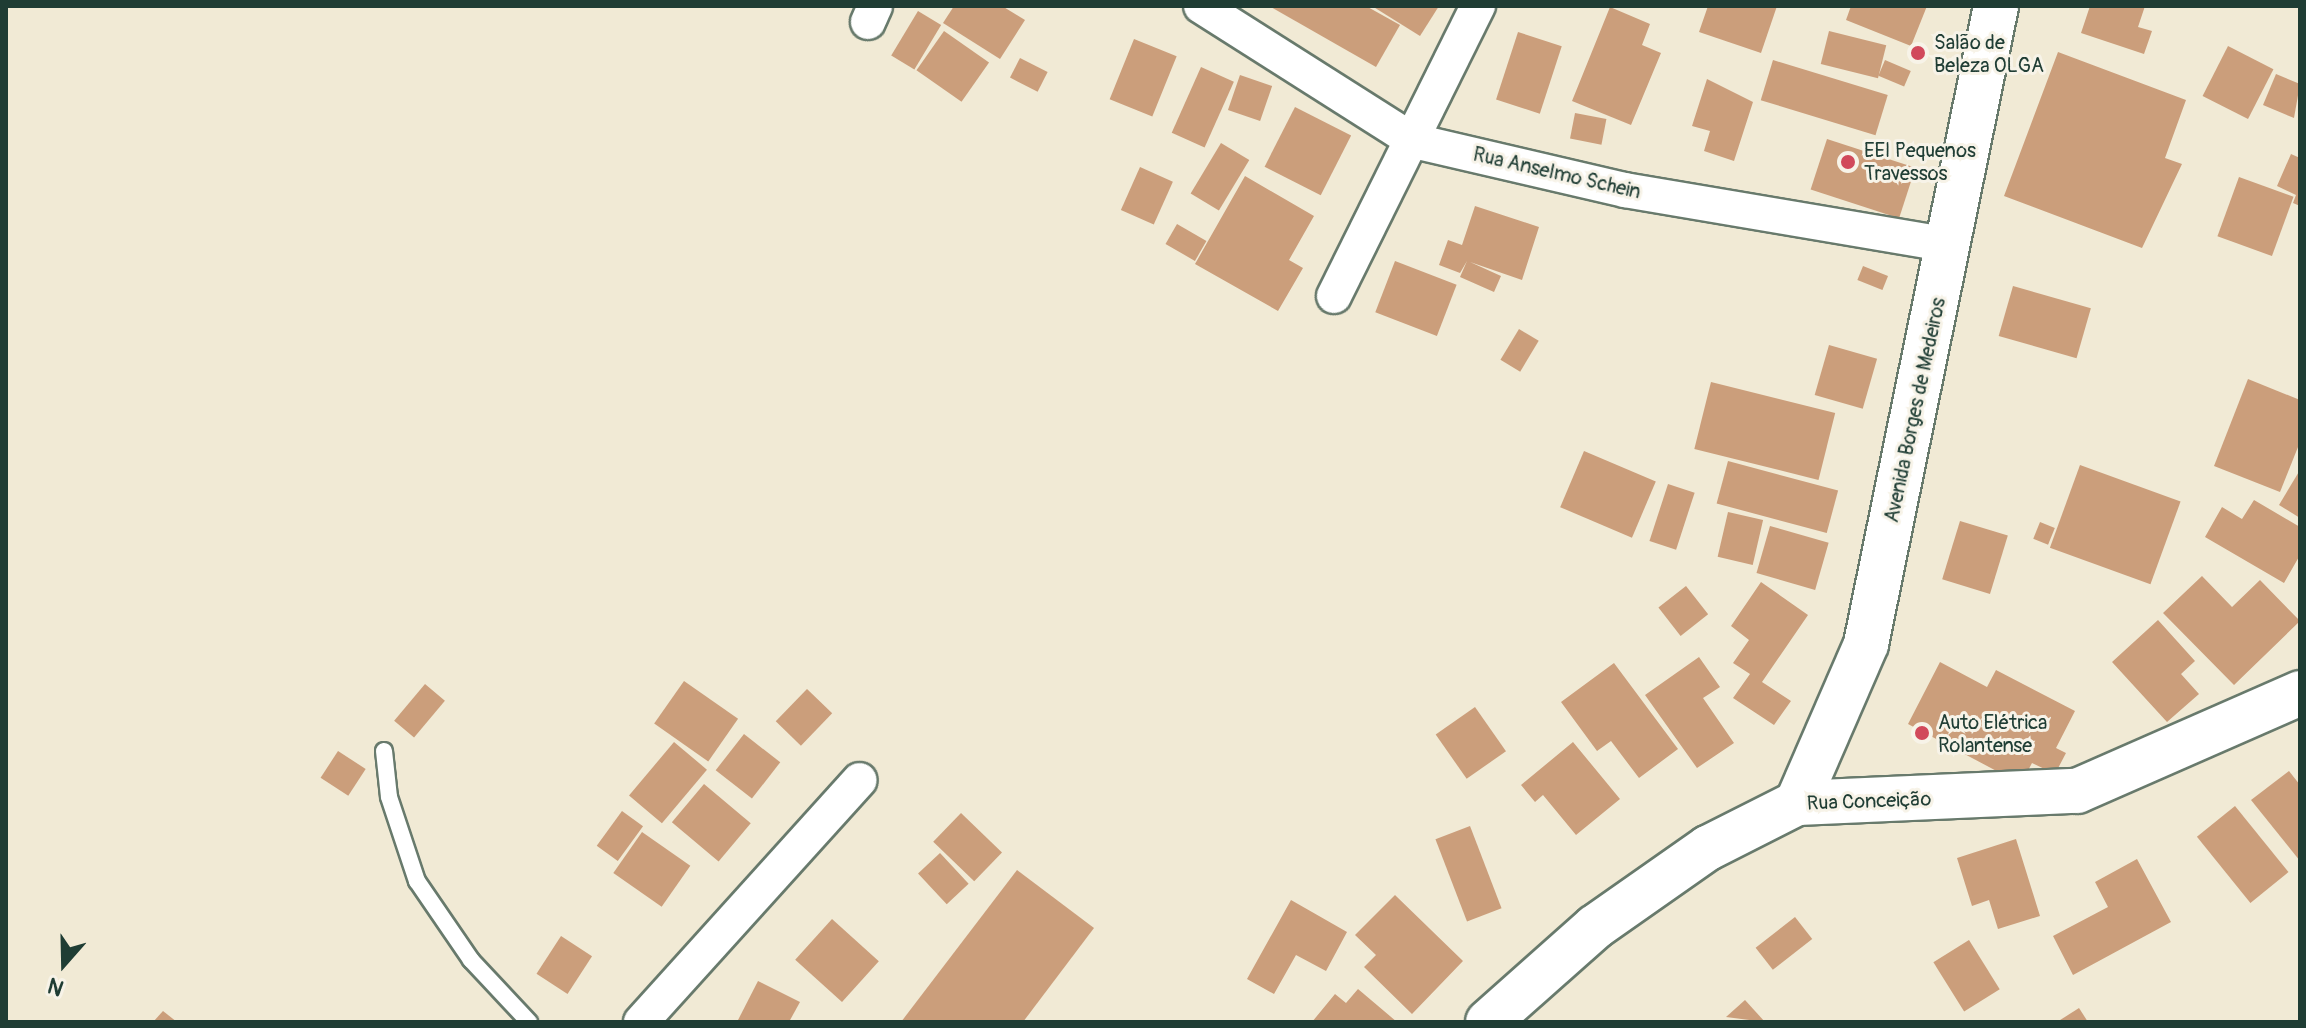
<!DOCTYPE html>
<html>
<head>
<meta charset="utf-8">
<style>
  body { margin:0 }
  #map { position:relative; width:2306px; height:1028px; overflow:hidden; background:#f1ead5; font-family:Pangolin,sans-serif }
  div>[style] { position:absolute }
  .building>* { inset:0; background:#cb9e7b; transform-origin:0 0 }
  .roads { filter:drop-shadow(2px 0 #687a6c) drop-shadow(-2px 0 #687a6c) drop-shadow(0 2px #687a6c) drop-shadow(0 -2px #687a6c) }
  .service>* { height:16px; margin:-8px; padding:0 8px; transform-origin:8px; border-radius:8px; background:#fff }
  .minor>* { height:34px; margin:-17px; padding:0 17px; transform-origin:17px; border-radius:17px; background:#fff }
  .secondary>* { height:44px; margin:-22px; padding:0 22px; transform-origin:22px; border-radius:22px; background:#fff }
  .dots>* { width:22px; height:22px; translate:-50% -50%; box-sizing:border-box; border:4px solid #f7f3e8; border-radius:50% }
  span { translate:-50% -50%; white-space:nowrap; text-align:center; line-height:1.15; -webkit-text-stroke:6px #f7f3e8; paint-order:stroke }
  .poi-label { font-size:20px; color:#1f3d34 }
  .left { translate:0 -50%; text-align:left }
  .street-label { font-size:20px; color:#1f3d34 }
  .frame { position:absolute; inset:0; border:8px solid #1f3d34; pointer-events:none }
  .north { position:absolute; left:24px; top:924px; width:80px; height:80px; -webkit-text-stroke:6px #f7f3e8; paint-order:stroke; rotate:200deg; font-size:22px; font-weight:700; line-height:32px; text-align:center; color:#1f3d34 }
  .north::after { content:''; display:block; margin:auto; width:28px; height:36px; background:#1f3d34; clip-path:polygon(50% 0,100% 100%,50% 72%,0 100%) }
</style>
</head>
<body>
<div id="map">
  <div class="building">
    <div style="clip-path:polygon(954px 6px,1002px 6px,1025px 20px,1000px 59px,943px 23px)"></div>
    <div style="clip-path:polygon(1269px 6px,1366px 6px,1400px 25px,1376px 67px)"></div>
    <div style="clip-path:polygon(1372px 6px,1439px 6px,1420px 36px)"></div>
    <div style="clip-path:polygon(1708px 6px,1777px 6px,1761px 53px,1699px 32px)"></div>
    <div style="clip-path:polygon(1851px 6px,1927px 6px,1911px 46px,1846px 20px)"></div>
    <div style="clip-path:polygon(2090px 6px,2145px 6px,2138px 27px,2152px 31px,2144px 54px,2081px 33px)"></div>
    <div style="clip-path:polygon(1610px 7px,1650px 24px,1642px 45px,1661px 53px,1631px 125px,1572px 101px)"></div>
    <div style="left:918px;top:11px;width:27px;height:52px;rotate:31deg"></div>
    <div style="left:944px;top:31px;width:55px;height:48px;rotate:35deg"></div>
    <div style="left:1829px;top:31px;width:59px;height:34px;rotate:14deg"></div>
    <div style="left:1518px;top:32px;width:46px;height:71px;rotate:18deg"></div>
    <div style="left:1134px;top:39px;width:46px;height:65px;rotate:22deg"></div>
    <div style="left:2228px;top:46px;width:51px;height:56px;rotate:27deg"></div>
    <div style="clip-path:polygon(2058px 52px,2186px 100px,2165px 158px,2182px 164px,2142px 248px,2004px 196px)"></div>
    <div style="left:1020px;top:58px;width:31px;height:22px;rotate:27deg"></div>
    <div style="left:1773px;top:60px;width:120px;height:42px;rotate:17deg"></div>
    <div style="left:1885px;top:60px;width:28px;height:17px;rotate:23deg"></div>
    <div style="left:1201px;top:67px;width:36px;height:72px;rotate:24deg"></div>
    <div style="clip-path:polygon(2276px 74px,2300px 84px,2294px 118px,2263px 105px)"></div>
    <div style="left:1240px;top:75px;width:34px;height:37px;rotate:19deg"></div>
    <div style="clip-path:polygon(1707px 79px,1753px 102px,1734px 161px,1704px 151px,1710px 131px,1692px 126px)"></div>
    <div style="left:1295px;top:107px;width:63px;height:67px;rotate:27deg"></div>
    <div style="left:1575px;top:113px;width:32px;height:26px;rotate:11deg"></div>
    <div style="left:1827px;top:139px;width:93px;height:53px;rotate:18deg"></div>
    <div style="left:1221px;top:143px;width:33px;height:59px;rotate:31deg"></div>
    <div style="clip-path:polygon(2291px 154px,2300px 158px,2300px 206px,2293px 203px,2296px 195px,2277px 186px)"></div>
    <div style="left:1140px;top:167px;width:36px;height:47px;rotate:24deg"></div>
    <div style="clip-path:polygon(1245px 176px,1314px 216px,1289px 260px,1303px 268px,1278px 311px,1195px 264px)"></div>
    <div style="left:2239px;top:177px;width:58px;height:63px;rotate:20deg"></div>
    <div style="clip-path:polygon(1475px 206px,1539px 227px,1522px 280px,1470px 262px,1501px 276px,1494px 292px,1460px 277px,1467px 261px,1460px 273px,1439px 265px,1448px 240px,1462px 245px)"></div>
    <div style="left:1177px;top:224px;width:34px;height:23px;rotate:30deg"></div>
    <div style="left:1395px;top:261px;width:66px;height:55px;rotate:21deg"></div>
    <div style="left:1863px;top:266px;width:27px;height:15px;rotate:22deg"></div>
    <div style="left:2013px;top:286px;width:81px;height:52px;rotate:16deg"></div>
    <div style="left:1519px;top:329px;width:23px;height:36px;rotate:31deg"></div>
    <div style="left:1829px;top:345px;width:50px;height:52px;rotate:16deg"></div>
    <div style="clip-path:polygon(2248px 379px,2300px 400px,2300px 442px,2280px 492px,2214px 466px)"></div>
    <div style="left:1711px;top:382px;width:128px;height:69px;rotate:14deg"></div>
    <div style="left:1584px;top:451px;width:78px;height:61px;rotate:23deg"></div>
    <div style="left:1728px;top:461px;width:114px;height:44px;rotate:15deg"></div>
    <div style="left:2080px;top:465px;width:107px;height:88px;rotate:20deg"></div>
    <div style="clip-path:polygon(2300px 470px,2300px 518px,2279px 505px)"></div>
    <div style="left:1668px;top:484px;width:28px;height:60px;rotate:18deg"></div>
    <div style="clip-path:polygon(2254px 500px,2300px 527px,2300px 555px,2284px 583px,2205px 537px,2222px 507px,2242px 519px)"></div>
    <div style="left:1728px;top:512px;width:36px;height:46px;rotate:13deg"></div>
    <div style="left:1960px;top:521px;width:50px;height:61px;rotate:17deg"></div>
    <div style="left:2040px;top:522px;width:16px;height:18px;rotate:22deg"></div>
    <div style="left:1770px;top:526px;width:61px;height:49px;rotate:16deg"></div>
    <div style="clip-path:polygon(2202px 576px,2232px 607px,2260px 580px,2300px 621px,2234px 685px,2163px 613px)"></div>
    <div style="clip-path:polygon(1761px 582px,1808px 615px,1762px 682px,1791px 701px,1774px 725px,1733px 698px,1750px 674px,1733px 663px,1749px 640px,1731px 626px)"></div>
    <div style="left:1686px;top:586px;width:36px;height:35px;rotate:52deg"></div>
    <div style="clip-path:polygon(2158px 620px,2195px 661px,2181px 674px,2199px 694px,2167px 722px,2112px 662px)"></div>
    <div style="clip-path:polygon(1699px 657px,1720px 687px,1703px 698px,1734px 743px,1697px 768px,1645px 695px)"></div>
    <div style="clip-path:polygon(1940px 662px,1987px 687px,1996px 670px,2075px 711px,2056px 748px,2066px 753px,2055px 774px,2032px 763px,2021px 784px,1908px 724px)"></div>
    <div style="clip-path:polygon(1614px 663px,1678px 749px,1639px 778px,1611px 741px,1597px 751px,1561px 702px)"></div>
    <div style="left:684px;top:681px;width:66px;height:52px;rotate:35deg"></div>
    <div style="left:425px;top:684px;width:26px;height:48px;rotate:40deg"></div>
    <div style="left:807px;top:689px;width:35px;height:45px;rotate:44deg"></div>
    <div style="left:1475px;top:707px;width:54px;height:48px;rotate:55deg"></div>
    <div style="left:744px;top:734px;width:46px;height:46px;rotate:38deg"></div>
    <div style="left:674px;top:742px;width:43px;height:70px;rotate:40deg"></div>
    <div style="clip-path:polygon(1573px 742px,1620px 799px,1576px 835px,1543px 795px,1535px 802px,1521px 785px)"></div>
    <div style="left:338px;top:751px;width:33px;height:32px;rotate:33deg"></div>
    <div style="clip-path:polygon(2289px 771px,2300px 785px,2300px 861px,2251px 800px)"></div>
    <div style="left:704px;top:784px;width:61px;height:50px;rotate:40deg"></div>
    <div style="left:2235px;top:806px;width:85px;height:49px;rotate:51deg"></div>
    <div style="left:622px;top:811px;width:26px;height:43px;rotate:36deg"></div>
    <div style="left:961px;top:813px;width:57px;height:40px;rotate:44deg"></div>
    <div style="left:1470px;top:826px;width:88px;height:37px;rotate:69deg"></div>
    <div style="left:642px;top:832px;width:59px;height:50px;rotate:35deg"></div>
    <div style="clip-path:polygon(2016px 839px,2040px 916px,1998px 929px,1989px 900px,1972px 906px,1957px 858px)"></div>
    <div style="left:940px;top:853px;width:42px;height:30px;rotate:47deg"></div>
    <div style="clip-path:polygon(2137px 859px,2171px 922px,2073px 975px,2053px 936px,2108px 907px,2095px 882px)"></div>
    <div style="clip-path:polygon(1017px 870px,1094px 928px,1023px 1022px,901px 1022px)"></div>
    <div style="clip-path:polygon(1395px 895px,1463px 961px,1412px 1014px,1364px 967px,1376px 955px,1355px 935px)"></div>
    <div style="clip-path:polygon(1291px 900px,1347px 932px,1326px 971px,1296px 955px,1274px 994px,1247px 979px)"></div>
    <div style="left:1795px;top:917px;width:28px;height:50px;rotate:52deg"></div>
    <div style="left:832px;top:919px;width:63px;height:55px;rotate:42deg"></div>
    <div style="left:561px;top:936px;width:37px;height:45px;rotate:33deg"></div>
    <div style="left:1969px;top:940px;width:58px;height:42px;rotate:58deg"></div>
    <div style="clip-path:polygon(758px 981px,800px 1002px,789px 1022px,737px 1022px)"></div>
    <div style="clip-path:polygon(1358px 989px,1397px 1022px,1312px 1022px,1335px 994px,1346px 1003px)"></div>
    <div style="clip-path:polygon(1745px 1000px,1765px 1022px,1726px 1017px)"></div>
    <div style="clip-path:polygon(2079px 1008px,2088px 1022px,2057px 1022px)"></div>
    <div style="clip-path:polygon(163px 1011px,177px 1022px,153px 1022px)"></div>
  </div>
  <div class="roads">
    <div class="service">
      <div style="left:384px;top:751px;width:46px;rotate:83.8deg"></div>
      <div style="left:389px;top:797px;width:89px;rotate:71.6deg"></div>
      <div style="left:417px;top:881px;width:96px;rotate:55.6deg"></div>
      <div style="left:471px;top:960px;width:85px;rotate:46.9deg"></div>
    </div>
    <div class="minor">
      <div style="left:1201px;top:6px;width:252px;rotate:32.4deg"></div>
      <div style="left:1414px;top:141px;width:217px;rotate:13.1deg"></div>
      <div style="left:1625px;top:190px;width:329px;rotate:9.6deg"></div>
      <div style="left:868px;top:22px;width:17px;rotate:-66deg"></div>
      <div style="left:1334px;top:296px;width:324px;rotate:-63.6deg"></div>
      <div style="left:641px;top:1022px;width:326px;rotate:-47.9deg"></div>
    </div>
    <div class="secondary">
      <div style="left:1797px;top:803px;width:173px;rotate:-66.5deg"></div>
      <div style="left:1866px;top:644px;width:651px;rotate:-78.48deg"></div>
      <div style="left:1488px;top:1022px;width:143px;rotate:-41.6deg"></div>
      <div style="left:1595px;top:927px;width:138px;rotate:-35deg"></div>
      <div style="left:1708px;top:848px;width:100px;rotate:-26.8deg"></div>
      <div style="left:1797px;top:803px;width:280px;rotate:-2.5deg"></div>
      <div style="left:2077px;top:791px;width:244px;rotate:-23.7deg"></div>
    </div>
  </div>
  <div class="dots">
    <div style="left:1918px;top:53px;background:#d1495b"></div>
    <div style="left:1848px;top:162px;background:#d1495b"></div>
    <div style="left:1922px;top:733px;background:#d1495b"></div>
  </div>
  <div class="poi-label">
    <span class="left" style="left:1934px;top:54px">Salão de<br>Beleza OLGA</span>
    <span class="left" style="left:1864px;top:162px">EEI Pequenos<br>Travessos</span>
    <span class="left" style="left:1938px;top:734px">Auto Elétrica<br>Rolantense</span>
  </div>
  <div class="street-label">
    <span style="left:1557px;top:173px;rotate:13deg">Rua Anselmo Schein</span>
    <span style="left:1915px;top:410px;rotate:-78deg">Avenida Borges de Medeiros</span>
    <span style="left:1869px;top:801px;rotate:-2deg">Rua Conceição</span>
  </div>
  <div class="frame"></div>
  <div class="north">N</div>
</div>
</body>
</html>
